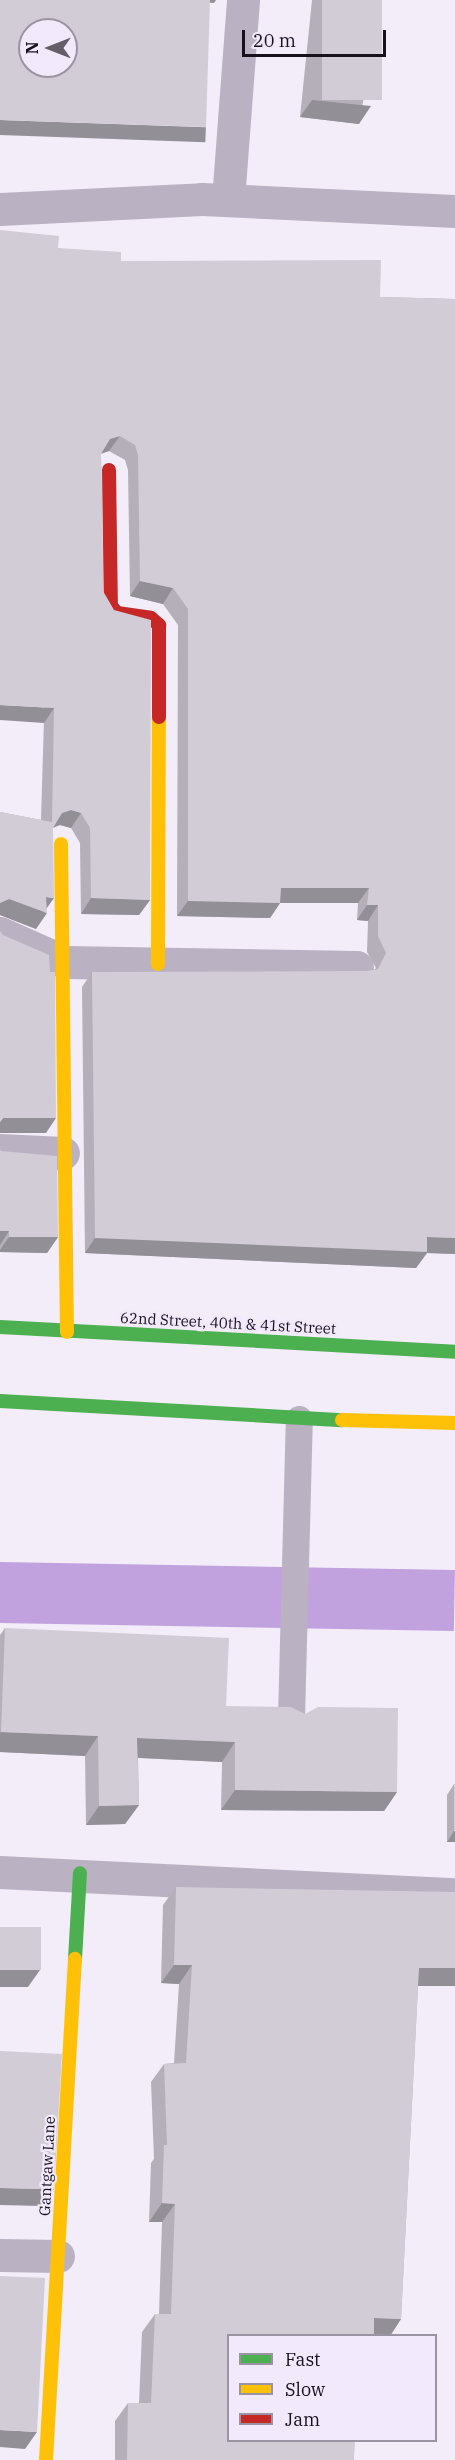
<!DOCTYPE html>
<html>
<head>
<meta charset="utf-8">
<style>
	body { margin:0 }
	#map { position:relative; width:455px; height:2460px; overflow:hidden; background:#f2edf8; font-family:"IBM Plex Serif",serif }
	div>[style] { position:absolute }
	[style*='--x'] { left:calc(var(--x)*1px); top:calc(var(--y)*1px); width:calc(var(--w)*1px); rotate:calc(var(--a)*1deg) }
	.water>* { inset:0; background:#c2a1df; transform-origin:0 0 }
	.lane>* { height:27px; margin:-13.5px; padding:0 13.5px; transform-origin:13.5px; border-radius:13.5px; background:#bab1c2 }
	.street>* { height:33px; margin:-16.5px; padding:0 16.5px; transform-origin:16.5px; border-radius:16.5px; background:#bab1c2 }
	.fast>* { height:14px; margin:-7px; padding:0 7px; transform-origin:7px; border-radius:7px; background:#4caf50 }
	.slow>* { height:14px; margin:-7px; padding:0 7px; transform-origin:7px; border-radius:7px; background:#ffc107 }
	.jam>* { height:14px; margin:-7px; padding:0 7px; transform-origin:7px; border-radius:7px; background:#c62828 }
	.wall>* { inset:0; background:#b5afb9 }
	.shaded-wall>* { inset:0; background:#938f96; transform-origin:0 0 }
	.building>* { inset:0; background:#d2ccd7; transform-origin:0 0 }
	span { translate:-50% -50%; white-space:nowrap; text-align:center; line-height:1.15; -webkit-text-stroke:4.5px #f2e9fc; paint-order:stroke }
	.street-label { font-size:15px; color:#17111c }
	.legend { position:absolute; left:227px; top:2334px; width:210px; height:108px; box-sizing:border-box; background:#f2e9fc; border:2px solid #9a93a2; margin:0; padding:8px 10px; list-style:none; font-size:18px; color:#17111c }
	.legend li { display:flex; align-items:center; gap:12px; height:30px }
	.legend b { width:30px; border:2px solid #9a93a2 }
	.north { position:absolute; left:18px; top:18px; width:60px; height:60px; box-sizing:border-box; background:#f2e9fc; border:2px solid #9a93a2; border-radius:50%; rotate:270deg; font-size:16px; font-weight:700; line-height:24px; text-align:center; color:#17111c }
	.north::after { content:''; display:block; margin:auto; width:21px; height:27px; background:#645e69; clip-path:polygon(50% 0,100% 100%,50% 72%,0 100%) }
	.scale { position:absolute; left:242px; top:30px; width:144px; height:27px; box-sizing:border-box; border:3px solid #17111c; border-top:0; padding-left:8px; font-size:18px; line-height:21px; white-space:nowrap; color:#17111c; -webkit-text-stroke:4px #f2e9fc; paint-order:stroke }
</style>
</head>
<body>
<div id="map">
	<div class="water">
		<div style="left:0;top:1562px;width:455px;height:61px;rotate:1deg"></div>
	</div>
	<div class="lane">
		<div style="--x:291;--y:1718;--w:299;--a:-88.5"></div>
	</div>
	<div class="street">
		<div style="--x:228;--y:200;--w:201;--a:-85.7"></div>
		<div style="--x:0;--y:209;--w:202;--a:-2.8"></div>
		<div style="--x:202;--y:199;--w:253;--a:2.7"></div>
		<div style="--x:0;--y:933;--w:71;--a:24"></div>
		<div style="--x:65;--y:962;--w:292;--a:1"></div>
		<div style="--x:0;--y:1150;--w:63;--a:2.7"></div>
		<div style="--x:0;--y:1872;--w:456;--a:2.8"></div>
		<div style="--x:0;--y:2255;--w:58;--a:1"></div>
	</div>
	<div class="fast">
		<div style="--x:0;--y:1327;--w:456;--a:3.1"></div>
		<div style="--x:0;--y:1401;--w:343;--a:3.2"></div>
		<div style="--x:75;--y:1959;--w:86;--a:-86.7"></div>
	</div>
	<div class="slow">
		<div style="--x:61;--y:844;--w:488;--a:89.3"></div>
		<div style="--x:158;--y:964;--w:247;--a:-89.8"></div>
		<div style="--x:342;--y:1420;--w:113;--a:1.5"></div>
		<div style="--x:46;--y:2460;--w:502;--a:-86.69"></div>
	</div>
	<div class="jam">
		<div style="--x:109;--y:470;--w:136;--a:89.2"></div>
		<div style="--x:111;--y:606;--w:9;--a:49"></div>
		<div style="--x:117;--y:613;--w:34;--a:8"></div>
		<div style="--x:151;--y:618;--w:11;--a:41"></div>
		<div style="--x:159;--y:625;--w:92;--a:90"></div>
	</div>
	<div class="wall">
		<div style="clip-path:polygon(312px 0,382px 0,359px 124px,300px 117px)"></div>
		<div style="clip-path:polygon(58px 248px,121px 261px,380px 297px,455px 299px,455px 1254px,427px 1253px,416px 1268px,85px 1253px,82px 987px,92px 972px,367px 971px,375px 969px,376px 968px,367px 952px,368px 921px,357px 920px,358px 903px,280px 903px,270px 918px,177px 916px,178px 625px,163px 604px,130px 596px,128px 470px,125px 460px,109px 451px,101px 454px,103px 591px,150px 900px,139px 915px,81px 914px,80px 843px,71px 828px,60px 825px,53px 828px,47px 908px,36px 929px,0 915px,0 812px,41px 820px)"></div>
		<div style="clip-path:polygon(0 1149px,58px 1237px,47px 1253px,0 1252px)"></div>
		<div style="clip-path:polygon(5px 1628px,226px 1706px,397px 1792px,384px 1811px,221px 1810px,222px 1762px,138px 1758px,139px 1805px,125px 1824px,86px 1825px,85px 1756px,0 1752px,0 1635px)"></div>
		<div style="clip-path:polygon(454px 1784px,455px 1842px,447px 1842px,447px 1795px)"></div>
		<div style="clip-path:polygon(176px 1887px,455px 1986px,418px 1986px,401px 2319px,390px 2336px,228px 2336px,354px 2460px,115px 2460px,115px 2421px,128px 2403px,139px 2403px,142px 2332px,155px 2314px,159px 2314px,162px 2222px,149px 2222px,151px 2163px,154px 2159px,151px 2082px,164px 2064px,174px 2063px,179px 1984px,161px 1983px,163px 1905px)"></div>
	</div>
	<div class="shaded-wall">
		<div style="clip-path:polygon(201px 0,216px 0,214px 3px,200px 2px)"></div>
		<div style="clip-path:polygon(312px 100px,371px 106px,359px 124px,300px 117px)"></div>
		<div style="left:0;top:120px;width:206px;height:15px;rotate:2deg"></div>
		<div style="clip-path:polygon(120px 436px,109px 451px,99px 454px,110px 439px)"></div>
		<div style="clip-path:polygon(140px 581px,173px 588px,163px 604px,130px 596px)"></div>
		<div style="clip-path:polygon(0 705px,54px 708px,44px 723px,0 720px)"></div>
		<div style="clip-path:polygon(71px 810px,81px 813px,71px 828px,60px 825px,51px 828px,62px 813px)"></div>
		<div style="clip-path:polygon(281px 888px,369px 888px,358px 903px,280px 903px,270px 918px,177px 916px,188px 901px)"></div>
		<div style="clip-path:polygon(46px 897px,54px 898px,44px 912px,47px 913px,36px 929px,0 915px,0 903px,9px 899px)"></div>
		<div style="clip-path:polygon(91px 898px,150px 900px,139px 915px,81px 914px)"></div>
		<div style="clip-path:polygon(367px 905px,378px 905px,368px 921px,357px 920px)"></div>
		<div style="clip-path:polygon(3px 1118px,56px 1118px,46px 1133px,0 1133px,0 1122px)"></div>
		<div style="clip-path:polygon(0 1231px,9px 1231px,0 1245px)"></div>
		<div style="clip-path:polygon(9px 1237px,58px 1237px,47px 1253px,0 1252px,0 1250px)"></div>
		<div style="clip-path:polygon(427px 1237px,455px 1238px,455px 1254px,427px 1253px,416px 1268px,85px 1253px,95px 1238px)"></div>
		<div style="clip-path:polygon(1px 1732px,98px 1736px,85px 1756px,0 1752px,0 1733px)"></div>
		<div style="clip-path:polygon(137px 1738px,235px 1742px,222px 1762px,124px 1757px)"></div>
		<div style="clip-path:polygon(235px 1790px,397px 1792px,384px 1811px,221px 1810px)"></div>
		<div style="clip-path:polygon(139px 1805px,125px 1824px,86px 1825px,99px 1806px)"></div>
		<div style="clip-path:polygon(454px 1831px,455px 1831px,455px 1842px,447px 1842px)"></div>
		<div style="clip-path:polygon(174px 1965px,192px 1965px,179px 1984px,161px 1983px)"></div>
		<div style="clip-path:polygon(419px 1968px,455px 1968px,455px 1986px,407px 1986px)"></div>
		<div style="clip-path:polygon(0 1970px,40px 1970px,28px 1987px,0 1987px)"></div>
		<div style="clip-path:polygon(0 2188px,54px 2189px,42px 2206px,0 2205px)"></div>
		<div style="clip-path:polygon(162px 2203px,175px 2204px,162px 2222px,149px 2222px)"></div>
		<div style="clip-path:polygon(374px 2318px,401px 2319px,390px 2336px,362px 2336px)"></div>
		<div style="clip-path:polygon(0 2430px,37px 2432px,25px 2449px,0 2447px)"></div>
	</div>
	<div class="building">
		<div style="clip-path:polygon(evenodd,0 0,210px 0,206px 127px,0 120px,0 0,30px 30px,66px 30px,66px 66px,30px 66px,30px 30px)"></div>
		<div style="left:322px;top:0;width:60px;height:100px"></div>
		<div style="clip-path:polygon(0 230px,59px 236px,58px 248px,121px 252px,121px 261px,381px 260px,380px 297px,455px 299px,455px 1238px,427px 1237px,427px 1252px,95px 1238px,92px 972px,367px 971px,378px 969px,386px 953px,378px 936px,378px 905px,367px 905px,369px 888px,281px 888px,280px 903px,188px 901px,188px 609px,173px 588px,140px 581px,138px 455px,135px 445px,120px 436px,110px 439px,101px 454px,103px 591px,114px 610px,151px 620px,150px 900px,91px 898px,90px 828px,81px 813px,71px 810px,62px 813px,53px 828px,54px 898px,46px 897px,47px 913px,9px 899px,0 903px,0 812px,52px 822px,54px 708px,0 705px)"></div>
		<div style="clip-path:polygon(0 931px,3px 935px,49px 955px,50px 972px,55px 972px,56px 1118px,3px 1118px,0 1122px)"></div>
		<div style="clip-path:polygon(0 1149px,1px 1151px,57px 1156px,58px 1237px,9px 1237px,9px 1231px,0 1231px)"></div>
		<div style="clip-path:polygon(5px 1628px,229px 1638px,226px 1706px,291px 1707px,305px 1714px,318px 1707px,398px 1708px,397px 1792px,235px 1790px,235px 1742px,137px 1738px,139px 1805px,99px 1806px,98px 1736px,1px 1732px)"></div>
		<div style="left:454px;top:1784px;width:1px;height:47px"></div>
		<div style="clip-path:polygon(176px 1887px,455px 1892px,455px 1968px,419px 1968px,401px 2319px,374px 2318px,374px 2336px,228px 2336px,228px 2440px,355px 2440px,354px 2460px,127px 2460px,128px 2403px,151px 2403px,155px 2314px,171px 2314px,175px 2204px,162px 2203px,164px 2145px,167px 2145px,164px 2064px,186px 2063px,192px 1965px,174px 1965px)"></div>
		<div style="left:0;top:1927px;width:41px;height:43px"></div>
		<div style="clip-path:polygon(0 2051px,62px 2054px,54px 2189px,0 2188px)"></div>
		<div style="clip-path:polygon(0 2276px,45px 2278px,37px 2432px,0 2430px)"></div>
	</div>
	<div class="street-label">
		<span style="left:228px;top:1323px;rotate:3deg">62nd Street, 40th &amp; 41st Street</span>
		<span style="left:47px;top:2166px;rotate:-87deg">Gantgaw Lane</span>
	</div>
	<ul class="legend">
	<li><b style="height:8px;background:#4caf50"></b>Fast</li>
	<li><b style="height:8px;background:#ffc107"></b>Slow</li>
	<li><b style="height:8px;background:#c62828"></b>Jam</li>
	</ul>
	<div class="north">N</div>
	<div class="scale">20 m</div>
</div>
</body>
</html>
